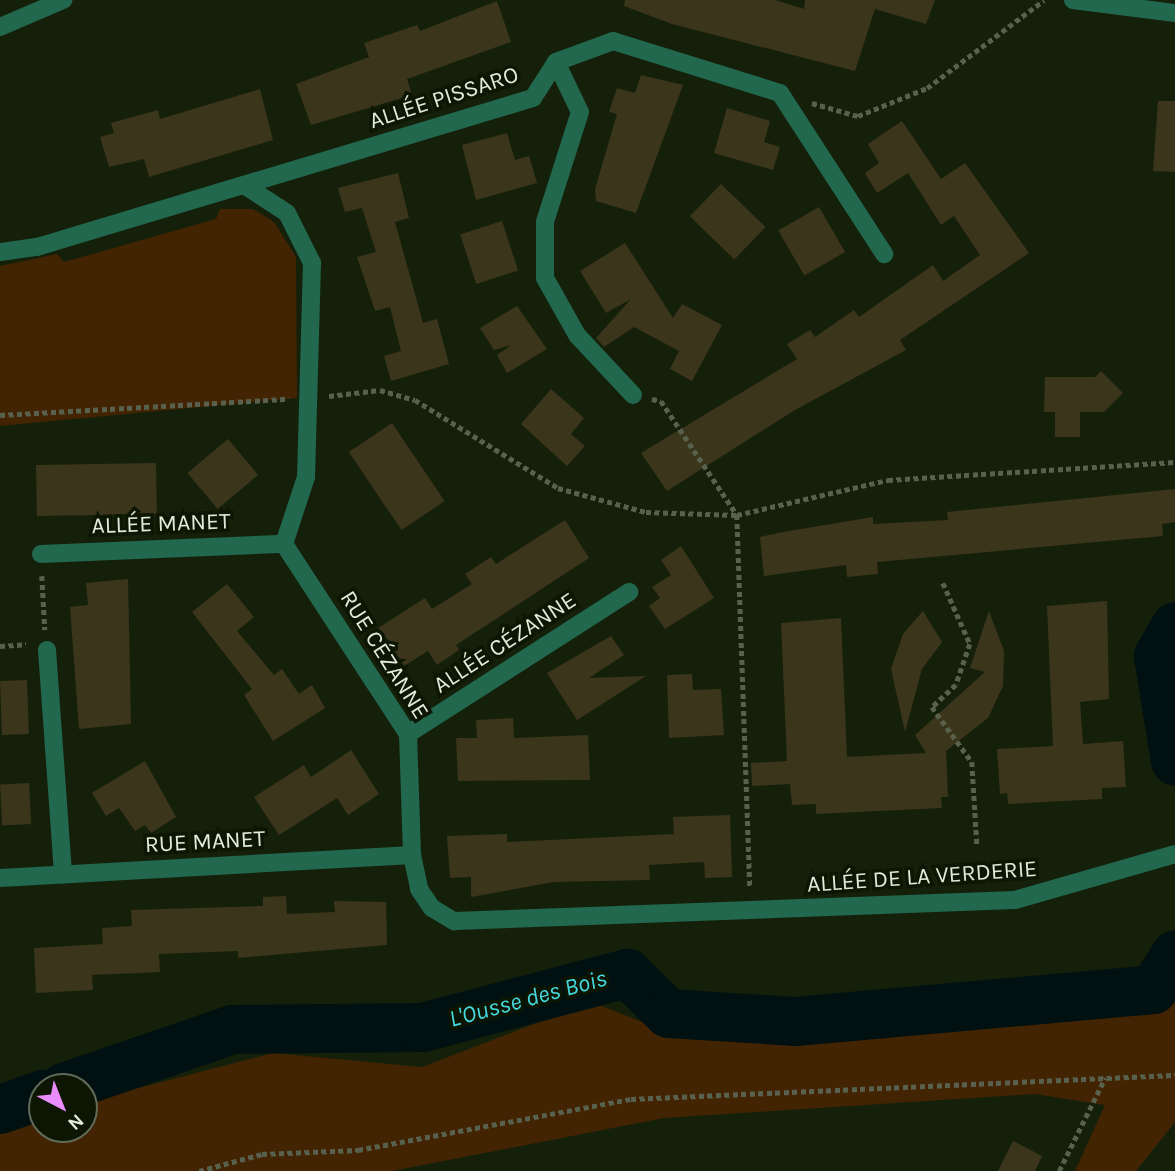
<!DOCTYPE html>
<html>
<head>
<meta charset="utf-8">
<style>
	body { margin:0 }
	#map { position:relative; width:1175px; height:1171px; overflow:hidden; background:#15200a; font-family:Karla,sans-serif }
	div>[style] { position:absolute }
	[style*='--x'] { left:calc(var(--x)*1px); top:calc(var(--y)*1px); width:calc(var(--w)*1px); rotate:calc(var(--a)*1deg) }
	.green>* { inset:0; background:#422403 }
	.river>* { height:49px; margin:-24.5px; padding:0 24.5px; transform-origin:24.5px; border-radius:24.5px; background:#011112 }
	.building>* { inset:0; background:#3b351b; transform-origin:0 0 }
	.path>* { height:4.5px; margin-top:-2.25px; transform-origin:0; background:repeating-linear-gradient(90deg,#57614d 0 5px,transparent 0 8.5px) }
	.minor>* { height:18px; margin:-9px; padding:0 9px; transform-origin:9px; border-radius:9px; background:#21684e }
	.tertiary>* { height:18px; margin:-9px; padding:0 9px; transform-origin:9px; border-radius:9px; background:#21684e }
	span { translate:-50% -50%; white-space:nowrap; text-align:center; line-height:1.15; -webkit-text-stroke:7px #0c1603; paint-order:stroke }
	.street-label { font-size:23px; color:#e2eadc }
	.water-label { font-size:24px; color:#45d9e0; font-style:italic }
	.north { position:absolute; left:28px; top:1073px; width:70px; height:70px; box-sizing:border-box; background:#0c1603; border:2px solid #626b5a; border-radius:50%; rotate:138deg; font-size:19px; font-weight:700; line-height:28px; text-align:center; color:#e2eadc }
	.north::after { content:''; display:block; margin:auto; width:24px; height:32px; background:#e98dfe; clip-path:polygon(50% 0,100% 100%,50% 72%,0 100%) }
</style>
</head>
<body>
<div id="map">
	<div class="green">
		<div style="clip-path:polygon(220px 209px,253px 209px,274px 222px,296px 257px,297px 398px,0 426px,0 266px,57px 254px,64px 262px,216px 219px)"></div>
		<div style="clip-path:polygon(1175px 975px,1175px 1122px,1136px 1171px,1075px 1171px,1105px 1105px,1035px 1094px,664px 1118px,392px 1171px,0 1171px,0 1133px,42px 1117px,42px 1129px,84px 1129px,84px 1102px,273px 1053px,422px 1067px,592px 1002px,672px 1034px,1150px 1015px)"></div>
	</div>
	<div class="river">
		<div style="--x:1175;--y:626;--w:34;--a:120"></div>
		<div style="--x:1158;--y:656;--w:106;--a:80.8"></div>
		<div style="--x:63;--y:1087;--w:179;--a:-18.9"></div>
		<div style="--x:232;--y:1029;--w:190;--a:-0.6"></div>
		<div style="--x:422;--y:1027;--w:212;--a:-14.8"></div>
		<div style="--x:627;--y:973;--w:57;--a:44.3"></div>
		<div style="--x:668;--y:1013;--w:127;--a:3.6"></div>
		<div style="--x:795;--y:1021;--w:359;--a:-5.1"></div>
		<div style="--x:1153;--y:989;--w:41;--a:-57.8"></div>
		<div style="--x:0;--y:1109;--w:45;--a:-19.7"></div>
	</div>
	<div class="building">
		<div style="clip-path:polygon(625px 0,775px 0,804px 9px,805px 0,935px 0,926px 24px,875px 9px,855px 71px,672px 24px,624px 6px)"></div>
		<div style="clip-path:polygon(497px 1px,511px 42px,407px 79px,412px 95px,311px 125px,296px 84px,369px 57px,364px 43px,417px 25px,420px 31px)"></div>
		<div style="clip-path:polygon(641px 75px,683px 85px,636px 213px,596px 201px,595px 189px,617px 114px,609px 112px,617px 88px,635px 93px)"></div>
		<div style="clip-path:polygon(260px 89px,273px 140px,149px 177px,144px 159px,109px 167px,100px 137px,114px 133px,111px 123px,158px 110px,160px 119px)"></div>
		<div style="clip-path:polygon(1158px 101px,1175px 101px,1175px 172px,1153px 171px)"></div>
		<div style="clip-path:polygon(727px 108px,770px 121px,764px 142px,780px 147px,773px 170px,714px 153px)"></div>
		<div style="clip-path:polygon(902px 121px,941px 179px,965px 163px,1029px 253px,900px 340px,906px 350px,795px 410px,667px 491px,641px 453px,797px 359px,787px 344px,810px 330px,815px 337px,854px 310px,859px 317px,933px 265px,943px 281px,980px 255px,954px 216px,941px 225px,908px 173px,877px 193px,865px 173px,879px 163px,868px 144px)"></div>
		<div style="clip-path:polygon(507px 133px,515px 160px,529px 156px,537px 183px,476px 200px,462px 145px)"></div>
		<div style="clip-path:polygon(398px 173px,409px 218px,395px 222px,423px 323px,437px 319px,449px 364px,391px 381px,384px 356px,401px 351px,390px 307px,375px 311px,357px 257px,376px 252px,362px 208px,345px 212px,338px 188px)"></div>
		<div style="left:721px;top:184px;width:62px;height:45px;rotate:44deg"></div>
		<div style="left:819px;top:207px;width:52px;height:47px;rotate:60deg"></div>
		<div style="left:502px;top:221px;width:52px;height:44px;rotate:72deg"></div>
		<div style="clip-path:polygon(625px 243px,673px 318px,682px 304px,722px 325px,692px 381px,670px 369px,679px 351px,634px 327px,604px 347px,596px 338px,631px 299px,606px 313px,580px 271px)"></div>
		<div style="clip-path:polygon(517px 306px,547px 349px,507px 373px,497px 355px,511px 345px,494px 350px,480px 328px)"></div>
		<div style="clip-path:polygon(1101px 371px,1123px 393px,1104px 412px,1080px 412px,1080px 437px,1055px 437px,1055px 412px,1044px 412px,1045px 377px,1095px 377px)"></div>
		<div style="clip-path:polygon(551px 389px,584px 418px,571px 434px,585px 446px,567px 466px,521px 424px)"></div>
		<div style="left:392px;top:423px;width:94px;height:52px;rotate:56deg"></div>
		<div style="left:228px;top:439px;width:47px;height:53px;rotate:50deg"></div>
		<div style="left:156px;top:463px;width:51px;height:120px;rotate:89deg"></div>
		<div style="clip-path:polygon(1175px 489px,1175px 522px,1162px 524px,1163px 536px,877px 562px,878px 574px,847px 577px,846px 565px,764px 576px,760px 537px,783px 532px,873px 517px,873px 524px,948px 520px,947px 512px)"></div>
		<div style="clip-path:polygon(565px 520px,589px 558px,456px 645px,459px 650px,437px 665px,428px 651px,404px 666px,378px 628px,425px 598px,432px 609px,472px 584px,465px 574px,491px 557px,496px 564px)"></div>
		<div style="clip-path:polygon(681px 546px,714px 598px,665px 629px,649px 606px,660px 598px,652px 587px,671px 575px,661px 560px)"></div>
		<div style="clip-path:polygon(128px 579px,131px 724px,79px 729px,70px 607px,88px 605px,86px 583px)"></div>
		<div style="clip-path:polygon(227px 584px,254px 617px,237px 631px,274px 675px,282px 669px,299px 694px,312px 685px,325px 708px,273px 741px,244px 695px,252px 689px,192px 612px)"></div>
		<div style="clip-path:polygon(1107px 601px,1109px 699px,1080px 702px,1083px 744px,1123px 741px,1126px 787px,1102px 788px,1102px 799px,1008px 804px,1007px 793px,1000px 794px,997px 749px,1053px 746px,1047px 606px)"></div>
		<div style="clip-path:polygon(923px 611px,942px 642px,922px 669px,905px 732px,891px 669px,903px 634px)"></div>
		<div style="clip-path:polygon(989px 611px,1004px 651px,1003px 686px,988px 718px,946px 751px,948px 797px,941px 797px,942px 808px,816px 814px,816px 804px,792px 805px,790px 784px,752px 786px,751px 763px,787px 761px,781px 623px,841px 618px,847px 757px,926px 753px,915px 735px,985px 672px,970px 668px)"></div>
		<div style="clip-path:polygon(611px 636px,624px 655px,589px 678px,646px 676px,577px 720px,547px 673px)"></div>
		<div style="clip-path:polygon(692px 674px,693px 690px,721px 689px,724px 735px,669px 738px,667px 675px)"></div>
		<div style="left:27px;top:680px;width:54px;height:27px;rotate:88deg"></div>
		<div style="clip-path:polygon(513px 718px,514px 738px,588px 735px,590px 780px,458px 781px,456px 738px,477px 738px,476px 720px)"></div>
		<div style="clip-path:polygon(351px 750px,379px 794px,348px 815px,337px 798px,279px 835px,254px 797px,304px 765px,311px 777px)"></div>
		<div style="clip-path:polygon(145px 761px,176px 817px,151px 833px,145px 825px,135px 831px,119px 808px,106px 816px,92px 793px)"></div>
		<div style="left:29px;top:783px;width:41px;height:29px;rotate:87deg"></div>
		<div style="clip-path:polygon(730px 815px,732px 877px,705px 878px,704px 862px,649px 865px,650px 880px,554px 882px,471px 897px,471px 877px,450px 878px,447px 836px,507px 834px,507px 842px,674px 834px,673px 817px)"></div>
		<div style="clip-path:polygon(286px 896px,287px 914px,335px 912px,334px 901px,386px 902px,387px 945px,238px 958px,238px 951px,159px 954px,160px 972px,92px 975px,93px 990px,36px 993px,34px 948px,103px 944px,102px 928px,132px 926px,131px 910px,263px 906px,263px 897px)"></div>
		<div style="clip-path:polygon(1013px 1141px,1042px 1156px,1035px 1171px,998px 1171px)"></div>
	</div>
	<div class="path">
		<div style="--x:812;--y:103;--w:48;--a:15.8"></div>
		<div style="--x:858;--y:116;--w:74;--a:-22.1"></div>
		<div style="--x:927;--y:88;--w:146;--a:-36.9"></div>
		<div style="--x:329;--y:396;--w:51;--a:-6.7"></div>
		<div style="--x:380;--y:390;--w:36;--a:16"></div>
		<div style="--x:415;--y:400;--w:168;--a:31.6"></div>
		<div style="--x:558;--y:488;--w:91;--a:15.3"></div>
		<div style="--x:646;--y:512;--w:91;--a:1.9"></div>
		<div style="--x:737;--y:515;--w:155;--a:-13.1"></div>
		<div style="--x:888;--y:480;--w:288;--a:-3.6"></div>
		<div style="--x:652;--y:399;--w:9;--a:13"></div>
		<div style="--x:661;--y:401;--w:137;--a:56.3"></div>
		<div style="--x:737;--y:515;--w:373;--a:88"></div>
		<div style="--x:0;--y:415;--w:289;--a:-3.2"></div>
		<div style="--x:42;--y:576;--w:54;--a:86.8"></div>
		<div style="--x:943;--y:583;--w:67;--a:66.1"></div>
		<div style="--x:970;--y:644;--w:43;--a:108.9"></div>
		<div style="--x:956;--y:685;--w:33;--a:137"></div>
		<div style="--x:932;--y:707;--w:68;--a:54"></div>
		<div style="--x:972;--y:762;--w:82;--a:86.5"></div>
		<div style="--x:0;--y:646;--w:26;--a:-4"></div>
		<div style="--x:199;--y:1171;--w:65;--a:-15.1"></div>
		<div style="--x:262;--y:1154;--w:96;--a:-2.4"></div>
		<div style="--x:358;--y:1150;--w:278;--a:-10.6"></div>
		<div style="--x:631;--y:1099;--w:545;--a:-2.53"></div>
		<div style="--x:1059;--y:1171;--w:104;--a:-63.7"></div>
	</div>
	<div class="minor">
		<div style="--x:1073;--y:0;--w:103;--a:7.3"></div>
		<div style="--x:556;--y:62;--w:55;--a:64.4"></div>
		<div style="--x:580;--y:112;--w:115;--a:107.7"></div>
		<div style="--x:545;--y:222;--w:56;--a:90"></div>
		<div style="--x:545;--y:278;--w:65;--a:60.7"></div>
		<div style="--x:577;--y:335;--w:82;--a:47"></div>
		<div style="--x:244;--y:185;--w:51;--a:33.1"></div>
		<div style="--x:287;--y:213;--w:56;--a:63.4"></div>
		<div style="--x:312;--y:263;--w:214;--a:91.6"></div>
		<div style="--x:306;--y:477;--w:71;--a:108.2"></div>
		<div style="--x:284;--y:544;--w:227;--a:56.9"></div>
		<div style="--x:408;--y:734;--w:121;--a:88.1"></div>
		<div style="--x:412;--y:855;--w:35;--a:78"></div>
		<div style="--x:419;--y:889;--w:23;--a:56"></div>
		<div style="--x:432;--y:908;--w:26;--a:31"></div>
		<div style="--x:454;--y:921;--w:561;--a:-2.14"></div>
		<div style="--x:1015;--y:900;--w:166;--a:-16"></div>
		<div style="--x:0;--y:252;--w:37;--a:-8"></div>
		<div style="--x:37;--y:247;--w:518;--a:-16.72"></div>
		<div style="--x:533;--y:98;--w:43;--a:-57.4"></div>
		<div style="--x:556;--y:62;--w:61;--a:-20.2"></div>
		<div style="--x:613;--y:41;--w:175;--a:17.3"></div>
		<div style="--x:780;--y:93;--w:192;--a:57.1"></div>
		<div style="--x:41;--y:554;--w:243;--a:-2.4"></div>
		<div style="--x:47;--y:650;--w:225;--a:85.9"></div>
		<div style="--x:408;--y:734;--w:263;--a:-32.7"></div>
		<div style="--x:0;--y:878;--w:413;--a:-3.2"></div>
	</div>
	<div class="tertiary">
		<div style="--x:0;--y:27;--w:69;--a:-23.2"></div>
	</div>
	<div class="street-label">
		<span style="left:444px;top:98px;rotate:-18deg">ALLÉE PISSARO</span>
		<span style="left:161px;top:524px;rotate:-2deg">ALLÉE MANET</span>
		<span style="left:505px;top:643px;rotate:-33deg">ALLÉE CÉZANNE</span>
		<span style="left:384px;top:655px;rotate:58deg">RUE CÉZANNE</span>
		<span style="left:205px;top:842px;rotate:-3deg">RUE MANET</span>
		<span style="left:922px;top:877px;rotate:-4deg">ALLÉE DE LA VERDERIE</span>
	</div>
	<div class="water-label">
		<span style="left:528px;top:999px;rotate:-15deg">L'Ousse des Bois</span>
	</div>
	<div class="north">N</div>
</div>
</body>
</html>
